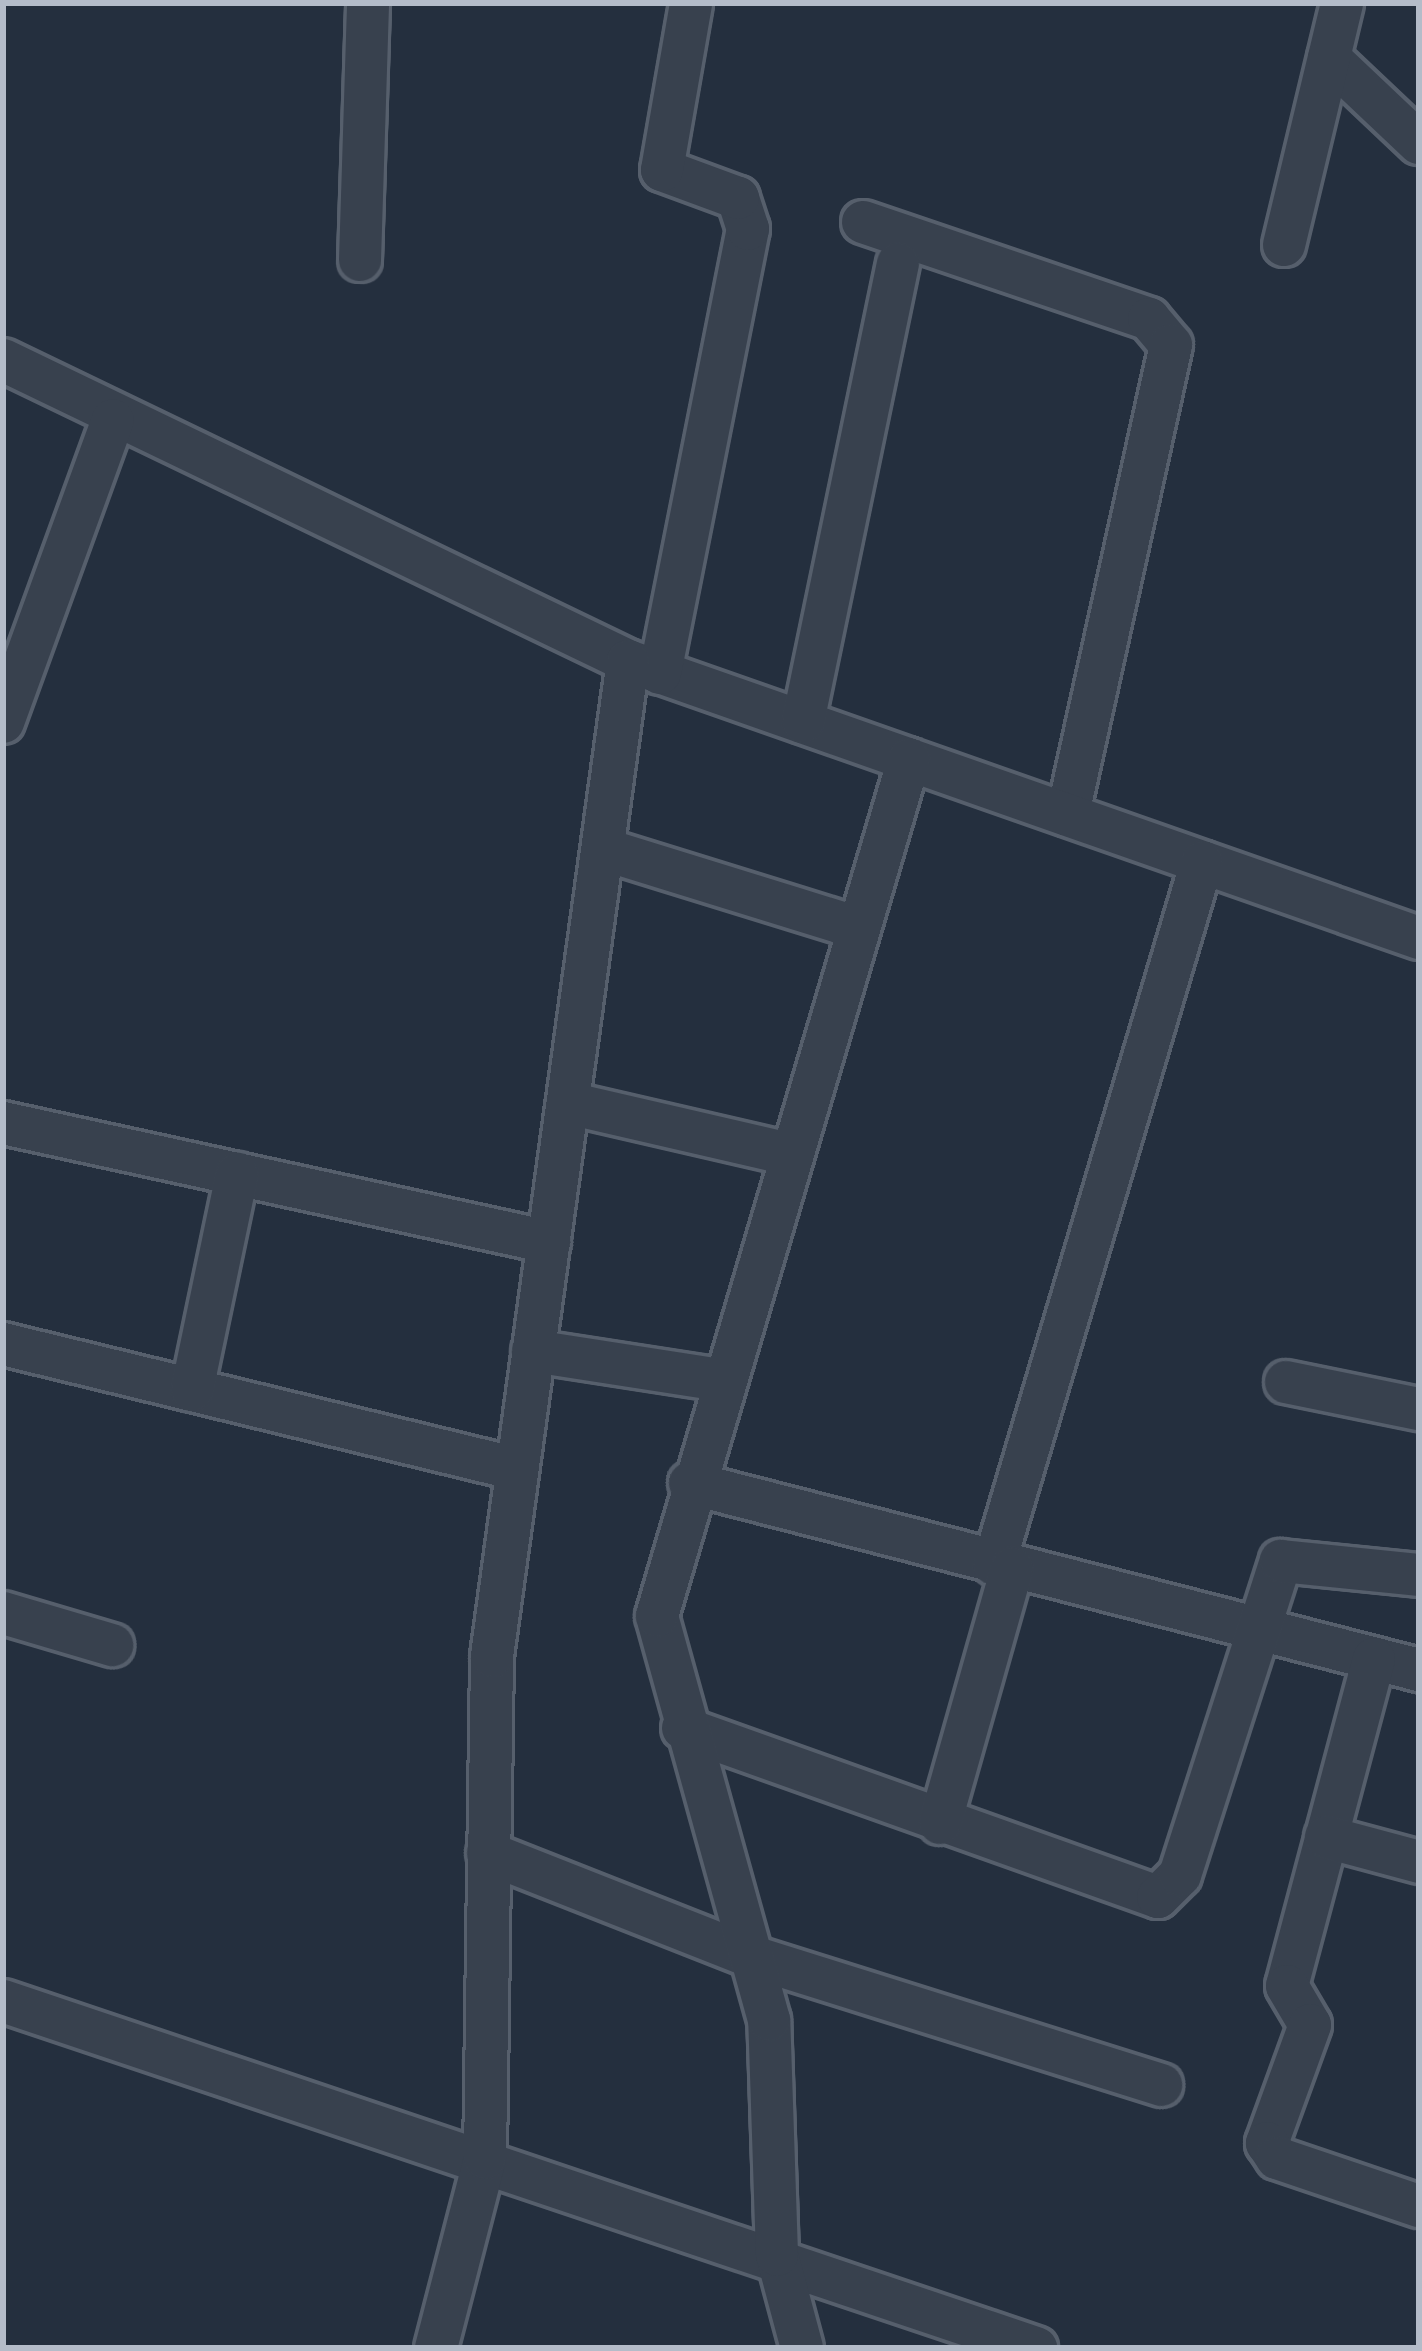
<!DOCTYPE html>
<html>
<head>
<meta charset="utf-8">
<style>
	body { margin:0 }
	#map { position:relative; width:1422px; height:2351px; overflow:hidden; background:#242f3e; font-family:"Titillium Web",sans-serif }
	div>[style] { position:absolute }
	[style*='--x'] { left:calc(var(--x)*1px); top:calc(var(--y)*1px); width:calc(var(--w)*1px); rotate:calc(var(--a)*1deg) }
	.roads { filter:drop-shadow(3px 0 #565f6c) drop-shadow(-3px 0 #565f6c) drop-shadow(0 3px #565f6c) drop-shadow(0 -3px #565f6c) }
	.street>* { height:42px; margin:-21px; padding:0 21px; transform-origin:21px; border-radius:21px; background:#38414e }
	span { translate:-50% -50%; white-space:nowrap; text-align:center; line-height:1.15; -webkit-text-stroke:9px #1d2633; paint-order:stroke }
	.frame { position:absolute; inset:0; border:6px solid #b4bcc9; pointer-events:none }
</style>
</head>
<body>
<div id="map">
	<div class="roads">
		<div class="street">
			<div style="--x:1329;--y:58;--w:124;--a:43.4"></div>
			<div style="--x:863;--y:222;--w:302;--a:18.7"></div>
			<div style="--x:1149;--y:319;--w:34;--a:50"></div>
			<div style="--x:1171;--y:345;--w:481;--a:102.4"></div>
			<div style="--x:1284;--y:245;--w:249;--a:-76.5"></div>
			<div style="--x:360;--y:260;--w:257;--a:-88.2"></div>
			<div style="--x:3;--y:360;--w:694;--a:25.72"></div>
			<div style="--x:628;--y:661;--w:838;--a:19.3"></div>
			<div style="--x:660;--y:673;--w:453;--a:-78.8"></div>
			<div style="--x:748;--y:229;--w:33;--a:-108"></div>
			<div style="--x:738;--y:198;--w:81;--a:-159.8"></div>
			<div style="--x:662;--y:170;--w:169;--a:-80.1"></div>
			<div style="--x:3;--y:722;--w:321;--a:-70"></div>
			<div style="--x:803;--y:722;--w:468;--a:-78.3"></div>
			<div style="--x:603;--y:849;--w:267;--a:17.2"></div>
			<div style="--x:568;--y:1103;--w:227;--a:13"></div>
			<div style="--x:3;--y:1123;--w:559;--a:12.3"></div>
			<div style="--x:3;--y:1344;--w:529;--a:13.67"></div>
			<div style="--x:533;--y:1351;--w:190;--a:8.8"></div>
			<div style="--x:1286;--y:1382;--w:136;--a:11.5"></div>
			<div style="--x:192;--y:1390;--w:221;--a:-78.2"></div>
			<div style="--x:690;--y:1483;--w:753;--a:14.39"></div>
			<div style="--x:994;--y:1564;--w:732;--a:-73.5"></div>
			<div style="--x:3;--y:1613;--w:114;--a:16.4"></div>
			<div style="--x:1374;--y:1659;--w:338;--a:104.9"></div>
			<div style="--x:1287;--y:1986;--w:45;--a:59.5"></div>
			<div style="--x:1310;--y:2025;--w:126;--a:110"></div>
			<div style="--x:1267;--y:2143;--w:18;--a:56"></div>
			<div style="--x:1277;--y:2158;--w:150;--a:18.7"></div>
			<div style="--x:683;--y:1728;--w:504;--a:19.59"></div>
			<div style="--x:1158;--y:1897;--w:31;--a:-45"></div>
			<div style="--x:1180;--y:1875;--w:330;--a:-72.2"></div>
			<div style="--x:1281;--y:1561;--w:139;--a:5.8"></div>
			<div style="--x:940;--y:1823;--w:265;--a:-74.2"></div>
			<div style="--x:1326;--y:1837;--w:96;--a:15"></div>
			<div style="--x:488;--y:1853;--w:282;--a:21.5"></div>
			<div style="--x:750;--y:1956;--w:431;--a:17.4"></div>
			<div style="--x:3;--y:2001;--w:1090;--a:18.57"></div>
			<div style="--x:436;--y:2348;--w:196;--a:-75.5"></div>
			<div style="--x:485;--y:2158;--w:502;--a:-89.2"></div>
			<div style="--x:492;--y:1656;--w:1004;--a:-82.22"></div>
			<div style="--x:802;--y:2348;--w:96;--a:-105"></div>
			<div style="--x:777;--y:2255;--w:235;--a:-91.9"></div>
			<div style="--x:769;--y:2020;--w:419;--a:-105.5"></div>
			<div style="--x:657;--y:1616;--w:893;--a:-73.61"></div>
		</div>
	</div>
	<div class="frame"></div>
</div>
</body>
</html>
